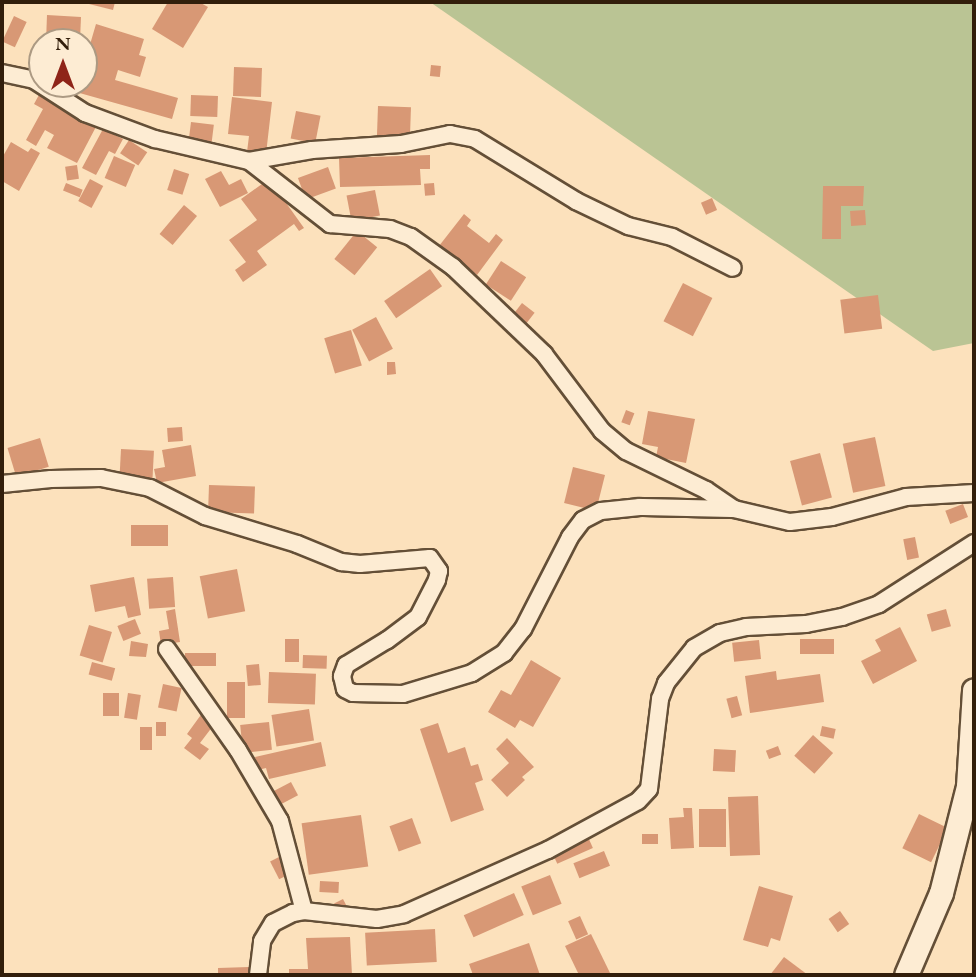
<!DOCTYPE html>
<html>
<head>
<meta charset="utf-8">
<style>
	body { margin:0 }
	#map { position:relative; width:976px; height:977px; overflow:hidden; background:#fce1bc; font-family:"EB Garamond",serif }
	div>[style] { position:absolute }
	[style*='--x'] { left:calc(var(--x)*1px); top:calc(var(--y)*1px); width:calc(var(--w)*1px); rotate:calc(var(--a)*1deg) }
	.green>* { inset:0; background:#bac494 }
	.building>* { inset:0; background:#d89875; transform-origin:0 0 }
	.roads { filter:drop-shadow(2px 0 #644f37) drop-shadow(-2px 0 #644f37) drop-shadow(0 2px #644f37) drop-shadow(0 -2px #644f37) }
	.street>* { height:16px; margin:-8px; padding:0 8px; transform-origin:8px; border-radius:8px; background:#fdecd3 }
	.secondary>* { height:23px; margin:-11.5px; padding:0 11.5px; transform-origin:11.5px; border-radius:11.5px; background:#fdecd3 }
	span { translate:-50% -50%; white-space:nowrap; text-align:center; line-height:1.15; -webkit-text-stroke:5px #fdecd3; paint-order:stroke }
	.frame { position:absolute; inset:0; border:4px solid #321e0b; pointer-events:none }
	.north { position:absolute; left:28px; top:28px; width:70px; height:70px; box-sizing:border-box; background:#fdecd3; border:2px solid #ac9a83; border-radius:50%; rotate:0deg; font-size:19px; font-weight:700; line-height:28px; text-align:center; color:#321e0b }
	.north::after { content:''; display:block; margin:auto; width:24px; height:32px; background:#8f2418; clip-path:polygon(50% 0,100% 100%,50% 72%,0 100%) }
</style>
</head>
<body>
<div id="map">
	<div class="green">
		<div style="clip-path:polygon(430px 2px,974px 2px,974px 343px,933px 351px)"></div>
	</div>
	<div class="building">
		<div style="clip-path:polygon(81px 2px,115px 2px,113px 10px)"></div>
		<div style="clip-path:polygon(168px 2px,199px 2px,208px 7px,183px 48px,152px 29px)"></div>
		<div style="clip-path:polygon(47px 15px,81px 17px,80px 40px,46px 42px)"></div>
		<div style="left:14px;top:16px;width:14px;height:28px;rotate:25deg"></div>
		<div style="clip-path:polygon(96px 24px,144px 39px,139px 55px,146px 57px,140px 77px,118px 70px,115px 80px,178px 98px,172px 119px,76px 92px,79px 84px,84px 84px,84px 65px)"></div>
		<div style="left:431px;top:65px;width:10px;height:11px;rotate:6deg"></div>
		<div style="left:234px;top:67px;width:28px;height:29px;rotate:2deg"></div>
		<div style="clip-path:polygon(40px 93px,98px 123px,77px 163px,47px 148px,54px 135px,45px 130px,36px 146px,26px 140px,43px 109px,34px 104px)"></div>
		<div style="left:191px;top:95px;width:27px;height:21px;rotate:2deg"></div>
		<div style="clip-path:polygon(232px 97px,272px 102px,266px 154px,247px 152px,249px 136px,228px 134px)"></div>
		<div style="left:378px;top:106px;width:33px;height:35px;rotate:2deg"></div>
		<div style="left:296px;top:111px;width:25px;height:28px;rotate:11deg"></div>
		<div style="left:191px;top:122px;width:23px;height:19px;rotate:7deg"></div>
		<div style="clip-path:polygon(103px 129px,123px 139px,115px 154px,109px 151px,96px 175px,82px 168px)"></div>
		<div style="left:129px;top:140px;width:22px;height:16px;rotate:34deg"></div>
		<div style="clip-path:polygon(11px 142px,28px 152px,31px 148px,40px 153px,19px 191px,2px 181px,2px 158px)"></div>
		<div style="clip-path:polygon(430px 155px,430px 169px,420px 169px,421px 185px,340px 187px,339px 158px)"></div>
		<div style="left:114px;top:156px;width:23px;height:24px;rotate:23deg"></div>
		<div style="left:77px;top:165px;width:14px;height:12px;rotate:82deg"></div>
		<div style="left:328px;top:167px;width:23px;height:32px;rotate:70deg"></div>
		<div style="left:174px;top:169px;width:16px;height:22px;rotate:18deg"></div>
		<div style="clip-path:polygon(221px 171px,229px 185px,241px 179px,248px 193px,220px 207px,205px 179px)"></div>
		<div style="left:90px;top:179px;width:15px;height:25px;rotate:28deg"></div>
		<div style="clip-path:polygon(269px 179px,304px 228px,299px 231px,294px 224px,257px 251px,267px 265px,243px 282px,235px 270px,246px 262px,229px 240px,257px 220px,241px 199px)"></div>
		<div style="left:66px;top:183px;width:18px;height:8px;rotate:22deg"></div>
		<div style="left:434px;top:183px;width:12px;height:10px;rotate:85deg"></div>
		<div style="clip-path:polygon(823px 186px,864px 186px,863px 206px,841px 206px,841px 239px,822px 239px)"></div>
		<div style="left:375px;top:190px;width:26px;height:29px;rotate:79deg"></div>
		<div style="left:712px;top:198px;width:13px;height:12px;rotate:67deg"></div>
		<div style="left:184px;top:205px;width:17px;height:38px;rotate:40deg"></div>
		<div style="left:865px;top:210px;width:15px;height:15px;rotate:86deg"></div>
		<div style="clip-path:polygon(464px 214px,471px 220px,467px 226px,489px 243px,496px 234px,503px 240px,477px 275px,439px 246px)"></div>
		<div style="left:357px;top:231px;width:26px;height:36px;rotate:39deg"></div>
		<div style="left:501px;top:261px;width:30px;height:28px;rotate:33deg"></div>
		<div style="left:430px;top:269px;width:21px;height:56px;rotate:55deg"></div>
		<div style="left:683px;top:283px;width:33px;height:43px;rotate:27deg"></div>
		<div style="left:878px;top:295px;width:34px;height:38px;rotate:83deg"></div>
		<div style="left:522px;top:303px;width:16px;height:17px;rotate:38deg"></div>
		<div style="left:376px;top:317px;width:36px;height:27px;rotate:62deg"></div>
		<div style="left:351px;top:330px;width:37px;height:28px;rotate:73deg"></div>
		<div style="clip-path:polygon(387px 362px,395px 362px,396px 374px,387px 375px)"></div>
		<div style="left:626px;top:410px;width:9px;height:13px;rotate:21deg"></div>
		<div style="clip-path:polygon(648px 411px,695px 419px,686px 463px,656px 457px,658px 447px,642px 444px)"></div>
		<div style="left:182px;top:427px;width:14px;height:15px;rotate:86deg"></div>
		<div style="left:875px;top:437px;width:50px;height:33px;rotate:78deg"></div>
		<div style="left:40px;top:438px;width:30px;height:34px;rotate:73deg"></div>
		<div style="clip-path:polygon(191px 445px,196px 476px,157px 483px,154px 469px,165px 467px,162px 450px)"></div>
		<div style="left:121px;top:449px;width:33px;height:28px;rotate:3deg"></div>
		<div style="left:820px;top:453px;width:46px;height:31px;rotate:75deg"></div>
		<div style="left:573px;top:467px;width:33px;height:37px;rotate:14deg"></div>
		<div style="left:209px;top:485px;width:46px;height:27px;rotate:2deg"></div>
		<div style="left:963px;top:504px;width:14px;height:19px;rotate:69deg"></div>
		<div style="left:168px;top:525px;width:21px;height:37px;rotate:90deg"></div>
		<div style="left:915px;top:537px;width:21px;height:12px;rotate:79deg"></div>
		<div style="left:237px;top:569px;width:43px;height:38px;rotate:79deg"></div>
		<div style="clip-path:polygon(134px 577px,141px 615px,128px 618px,125px 606px,95px 612px,90px 585px)"></div>
		<div style="left:173px;top:577px;width:30px;height:26px;rotate:86deg"></div>
		<div style="clip-path:polygon(175px 609px,180px 642px,161px 645px,159px 631px,169px 629px,166px 611px)"></div>
		<div style="left:946px;top:609px;width:18px;height:20px;rotate:74deg"></div>
		<div style="left:135px;top:619px;width:16px;height:19px;rotate:68deg"></div>
		<div style="left:89px;top:625px;width:24px;height:32px;rotate:17deg"></div>
		<div style="clip-path:polygon(900px 627px,917px 661px,873px 684px,861px 661px,881px 651px,875px 640px)"></div>
		<div style="left:285px;top:639px;width:14px;height:23px"></div>
		<div style="left:834px;top:639px;width:15px;height:34px;rotate:90deg"></div>
		<div style="left:759px;top:640px;width:19px;height:27px;rotate:84deg"></div>
		<div style="clip-path:polygon(131px 641px,148px 644px,146px 657px,129px 656px)"></div>
		<div style="left:216px;top:653px;width:13px;height:31px;rotate:90deg"></div>
		<div style="left:303px;top:655px;width:24px;height:13px;rotate:2deg"></div>
		<div style="clip-path:polygon(531px 660px,561px 678px,533px 727px,520px 720px,515px 728px,488px 712px,501px 690px,511px 695px)"></div>
		<div style="left:92px;top:662px;width:24px;height:13px;rotate:15deg"></div>
		<div style="left:259px;top:664px;width:21px;height:13px;rotate:85deg"></div>
		<div style="clip-path:polygon(776px 671px,777px 680px,820px 674px,824px 702px,750px 713px,745px 676px)"></div>
		<div style="left:269px;top:672px;width:47px;height:31px;rotate:2deg"></div>
		<div style="left:227px;top:682px;width:18px;height:36px"></div>
		<div style="left:163px;top:684px;width:19px;height:24px;rotate:12deg"></div>
		<div style="left:103px;top:693px;width:16px;height:23px"></div>
		<div style="left:128px;top:693px;width:13px;height:25px;rotate:9deg"></div>
		<div style="left:737px;top:696px;width:20px;height:11px;rotate:75deg"></div>
		<div style="left:309px;top:709px;width:32px;height:38px;rotate:81deg"></div>
		<div style="clip-path:polygon(203px 712px,216px 722px,200px 743px,209px 749px,200px 760px,184px 748px,192px 738px,187px 734px)"></div>
		<div style="left:156px;top:722px;width:10px;height:14px"></div>
		<div style="left:269px;top:722px;width:28px;height:29px;rotate:84deg"></div>
		<div style="clip-path:polygon(438px 723px,448px 753px,465px 747px,471px 766px,478px 764px,483px 780px,475px 783px,484px 810px,451px 822px,420px 729px)"></div>
		<div style="left:822px;top:726px;width:14px;height:10px;rotate:12deg"></div>
		<div style="left:140px;top:727px;width:12px;height:23px"></div>
		<div style="left:813px;top:735px;width:27px;height:28px;rotate:42deg"></div>
		<div style="clip-path:polygon(507px 738px,534px 767px,522px 777px,525px 780px,507px 797px,491px 780px,509px 763px,496px 749px)"></div>
		<div style="clip-path:polygon(321px 742px,326px 766px,269px 779px,266px 768px,258px 770px,255px 757px)"></div>
		<div style="left:778px;top:746px;width:9px;height:13px;rotate:69deg"></div>
		<div style="left:714px;top:749px;width:22px;height:22px;rotate:3deg"></div>
		<div style="left:291px;top:782px;width:15px;height:21px;rotate:62deg"></div>
		<div style="left:758px;top:796px;width:59px;height:30px;rotate:88deg"></div>
		<div style="clip-path:polygon(683px 808px,692px 808px,694px 848px,671px 849px,669px 818px,684px 817px)"></div>
		<div style="left:699px;top:809px;width:27px;height:38px"></div>
		<div style="left:919px;top:814px;width:32px;height:38px;rotate:26deg"></div>
		<div style="left:361px;top:815px;width:52px;height:60px;rotate:82deg"></div>
		<div style="left:412px;top:818px;width:27px;height:24px;rotate:70deg"></div>
		<div style="left:658px;top:834px;width:10px;height:16px;rotate:90deg"></div>
		<div style="left:588px;top:837px;width:12px;height:39px;rotate:66deg"></div>
		<div style="left:604px;top:851px;width:16px;height:33px;rotate:68deg"></div>
		<div style="left:279px;top:857px;width:20px;height:10px;rotate:63deg"></div>
		<div style="left:550px;top:875px;width:31px;height:31px;rotate:68deg"></div>
		<div style="left:320px;top:881px;width:19px;height:11px;rotate:3deg"></div>
		<div style="clip-path:polygon(759px 886px,793px 896px,780px 941px,771px 938px,768px 947px,743px 940px)"></div>
		<div style="left:514px;top:893px;width:24px;height:55px;rotate:66deg"></div>
		<div style="left:343px;top:899px;width:11px;height:10px;rotate:63deg"></div>
		<div style="left:840px;top:911px;width:16px;height:14px;rotate:55deg"></div>
		<div style="left:580px;top:916px;width:20px;height:13px;rotate:66deg"></div>
		<div style="left:435px;top:929px;width:33px;height:70px;rotate:87deg"></div>
		<div style="clip-path:polygon(591px 934px,611px 975px,579px 975px,565px 946px)"></div>
		<div style="clip-path:polygon(350px 937px,352px 975px,289px 975px,289px 969px,308px 969px,306px 938px)"></div>
		<div style="clip-path:polygon(529px 943px,540px 975px,473px 975px,469px 964px)"></div>
		<div style="clip-path:polygon(784px 957px,808px 975px,770px 975px)"></div>
		<div style="clip-path:polygon(249px 967px,250px 975px,218px 975px,218px 968px)"></div>
	</div>
	<div class="roads">
		<div class="street">
			<div style="--x:2;--y:73;--w:33;--a:12"></div>
			<div style="--x:34;--y:80;--w:61;--a:32.9"></div>
			<div style="--x:85;--y:113;--w:75;--a:20.4"></div>
			<div style="--x:155;--y:139;--w:97;--a:13.2"></div>
			<div style="--x:249;--y:161;--w:103;--a:37.9"></div>
			<div style="--x:330;--y:224;--w:60;--a:4.8"></div>
			<div style="--x:390;--y:229;--w:22;--a:21"></div>
			<div style="--x:411;--y:237;--w:52;--a:35.5"></div>
			<div style="--x:453;--y:267;--w:126;--a:43.7"></div>
			<div style="--x:544;--y:354;--w:96;--a:53"></div>
			<div style="--x:602;--y:431;--w:31;--a:40"></div>
			<div style="--x:626;--y:451;--w:89;--a:26"></div>
			<div style="--x:706;--y:490;--w:34;--a:34"></div>
			<div style="--x:734;--y:509;--w:57;--a:13.1"></div>
			<div style="--x:790;--y:522;--w:42;--a:-6.8"></div>
			<div style="--x:832;--y:517;--w:77;--a:-15.1"></div>
			<div style="--x:906;--y:497;--w:68;--a:-3.4"></div>
			<div style="--x:249;--y:161;--w:64;--a:-9.9"></div>
			<div style="--x:312;--y:150;--w:89;--a:-3.9"></div>
			<div style="--x:401;--y:144;--w:50;--a:-11.5"></div>
			<div style="--x:450;--y:134;--w:25;--a:11"></div>
			<div style="--x:475;--y:139;--w:119;--a:31.5"></div>
			<div style="--x:576;--y:201;--w:58;--a:25.7"></div>
			<div style="--x:628;--y:226;--w:45;--a:14"></div>
			<div style="--x:672;--y:237;--w:68;--a:26.9"></div>
			<div style="--x:2;--y:484;--w:49;--a:-5.8"></div>
			<div style="--x:51;--y:479;--w:50;--a:-1.1"></div>
			<div style="--x:101;--y:478;--w:50;--a:11.5"></div>
			<div style="--x:150;--y:488;--w:62;--a:27"></div>
			<div style="--x:205;--y:516;--w:96;--a:16.9"></div>
			<div style="--x:297;--y:544;--w:48;--a:22.2"></div>
			<div style="--x:341;--y:562;--w:19;--a:6"></div>
			<div style="--x:360;--y:564;--w:70;--a:-4.9"></div>
			<div style="--x:430;--y:558;--w:16;--a:55"></div>
			<div style="--x:439;--y:571;--w:9;--a:103"></div>
			<div style="--x:437;--y:580;--w:42;--a:117.2"></div>
			<div style="--x:418;--y:617;--w:39;--a:143"></div>
			<div style="--x:387;--y:640;--w:48;--a:148.6"></div>
			<div style="--x:346;--y:665;--w:12;--a:110"></div>
			<div style="--x:342;--y:676;--w:13;--a:77"></div>
			<div style="--x:345;--y:689;--w:9;--a:27"></div>
			<div style="--x:353;--y:693;--w:50;--a:1.1"></div>
			<div style="--x:403;--y:694;--w:72;--a:-16.9"></div>
			<div style="--x:472;--y:673;--w:38;--a:-32"></div>
			<div style="--x:504;--y:653;--w:31;--a:-52"></div>
			<div style="--x:523;--y:629;--w:103;--a:-62.9"></div>
			<div style="--x:570;--y:537;--w:21;--a:-53"></div>
			<div style="--x:583;--y:520;--w:20;--a:-27"></div>
			<div style="--x:601;--y:511;--w:39;--a:-6"></div>
			<div style="--x:640;--y:507;--w:94;--a:1.2"></div>
			<div style="--x:167;--y:649;--w:123;--a:54.9"></div>
			<div style="--x:238;--y:750;--w:82;--a:59.4"></div>
			<div style="--x:280;--y:821;--w:93;--a:75.1"></div>
			<div style="--x:258;--y:975;--w:34;--a:-83"></div>
			<div style="--x:262;--y:941;--w:21;--a:-59"></div>
			<div style="--x:273;--y:923;--w:22;--a:-27"></div>
			<div style="--x:293;--y:913;--w:11;--a:-10"></div>
			<div style="--x:304;--y:911;--w:73;--a:6.3"></div>
			<div style="--x:377;--y:919;--w:27;--a:-10"></div>
			<div style="--x:404;--y:914;--w:158;--a:-24"></div>
			<div style="--x:548;--y:850;--w:102;--a:-28.6"></div>
			<div style="--x:638;--y:801;--w:16;--a:-47"></div>
			<div style="--x:649;--y:789;--w:91;--a:-83"></div>
			<div style="--x:660;--y:699;--w:17;--a:-69"></div>
			<div style="--x:666;--y:683;--w:45;--a:-51.3"></div>
			<div style="--x:694;--y:648;--w:30;--a:-30"></div>
			<div style="--x:720;--y:633;--w:27;--a:-13"></div>
			<div style="--x:746;--y:627;--w:60;--a:-2.9"></div>
			<div style="--x:806;--y:624;--w:37;--a:-11"></div>
			<div style="--x:842;--y:617;--w:39;--a:-19"></div>
			<div style="--x:879;--y:604;--w:113;--a:-32.7"></div>
		</div>
		<div class="secondary">
			<div style="--x:906;--y:975;--w:89;--a:-66.9"></div>
			<div style="--x:941;--y:893;--w:110;--a:-75.8"></div>
			<div style="--x:968;--y:786;--w:96;--a:-86.4"></div>
		</div>
	</div>
	<div class="frame"></div>
	<div class="north">N</div>
</div>
</body>
</html>
